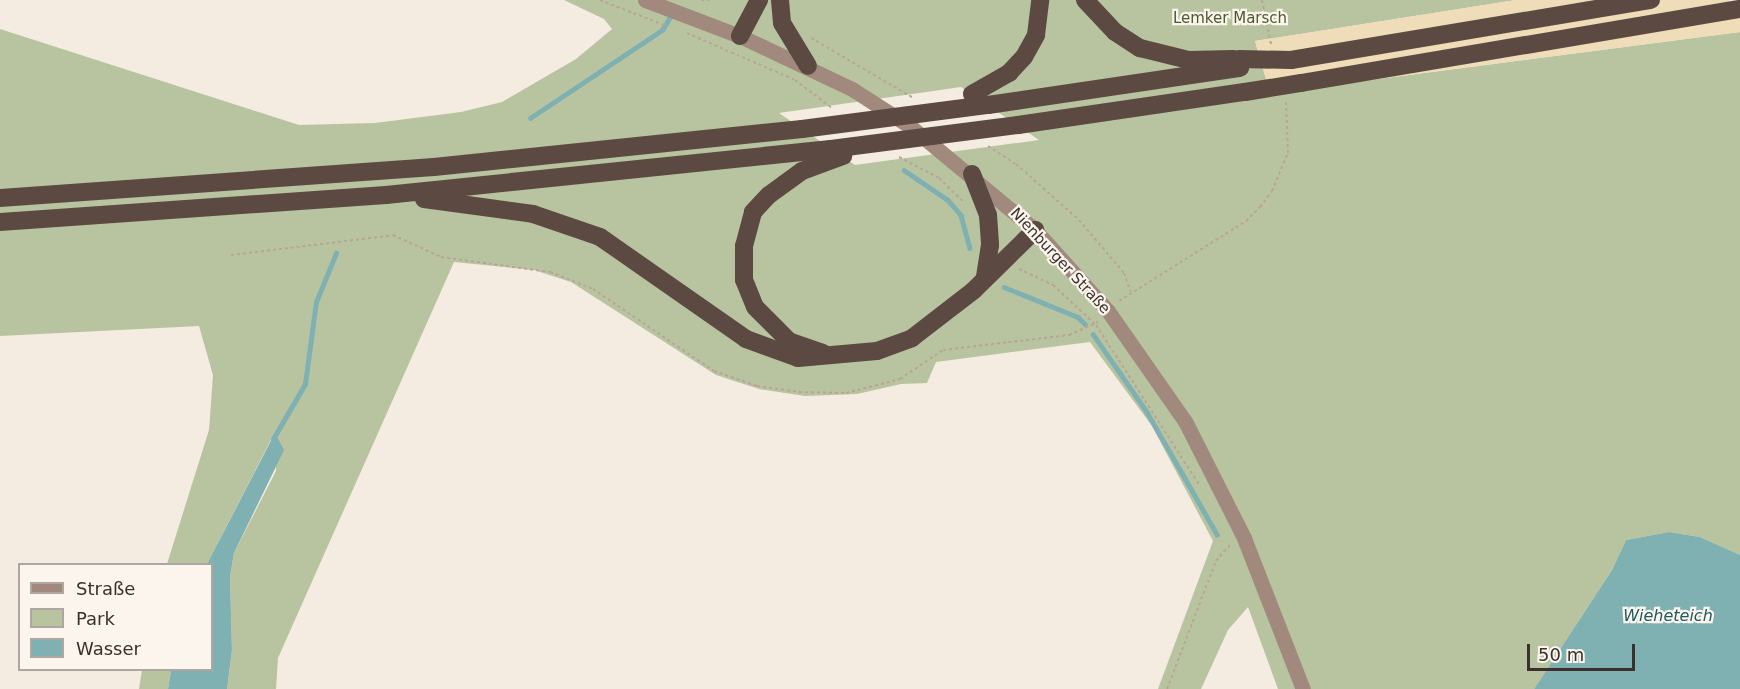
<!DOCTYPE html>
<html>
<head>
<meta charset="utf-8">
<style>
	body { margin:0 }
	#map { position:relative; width:1740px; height:689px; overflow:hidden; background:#f4ebe1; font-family:"DejaVu Sans",sans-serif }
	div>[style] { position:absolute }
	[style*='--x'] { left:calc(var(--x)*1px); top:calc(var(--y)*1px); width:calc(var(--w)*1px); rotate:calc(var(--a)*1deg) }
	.green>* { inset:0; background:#b8c4a0 }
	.sand>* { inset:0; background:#efdcb8 }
	.water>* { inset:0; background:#7fb0b2 }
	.stream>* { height:4.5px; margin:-2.25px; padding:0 2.25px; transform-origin:2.25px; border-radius:2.25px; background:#7fb0b2 }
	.path>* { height:2px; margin-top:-1px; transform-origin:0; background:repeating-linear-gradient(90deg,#b9a596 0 3px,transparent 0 6px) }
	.secondary>* { height:15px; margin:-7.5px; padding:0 7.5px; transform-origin:7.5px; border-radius:7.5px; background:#a18a7d }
	.highway>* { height:18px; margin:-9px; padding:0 9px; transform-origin:9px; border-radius:9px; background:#5c4a42 }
	.highway-bridge>* { height:18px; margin:-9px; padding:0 9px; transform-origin:9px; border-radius:9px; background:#5c4a42 }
	span { translate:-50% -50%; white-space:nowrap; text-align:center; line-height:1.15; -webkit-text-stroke:4.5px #fbf5ee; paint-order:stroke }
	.park-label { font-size:15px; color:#4a5a2e }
	.street-label { font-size:15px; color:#3b302b }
	.water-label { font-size:16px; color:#1f5a5e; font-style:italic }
	.legend { position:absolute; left:18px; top:563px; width:195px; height:108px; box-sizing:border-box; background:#fbf5ee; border:2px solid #aea6a0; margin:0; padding:8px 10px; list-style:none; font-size:18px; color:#3b302b }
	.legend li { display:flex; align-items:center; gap:12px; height:30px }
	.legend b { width:30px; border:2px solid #aea6a0 }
	.scale { position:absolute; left:1527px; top:644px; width:108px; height:27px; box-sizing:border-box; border:3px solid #3b302b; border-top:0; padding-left:8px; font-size:18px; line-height:21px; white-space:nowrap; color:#3b302b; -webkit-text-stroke:4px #fbf5ee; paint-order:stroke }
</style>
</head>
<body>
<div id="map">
	<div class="green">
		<div style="clip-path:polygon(evenodd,564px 0,1516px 0,1255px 41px,1270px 93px,1740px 32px,1740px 555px,1700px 537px,1669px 532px,1626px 540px,1612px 570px,1534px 689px,1278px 689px,1248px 607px,1228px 630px,1201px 689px,1158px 689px,1213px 541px,1152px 426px,1090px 342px,936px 362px,927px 383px,901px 384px,857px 394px,805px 396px,759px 389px,716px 375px,571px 282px,534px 270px,454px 262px,278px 658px,276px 689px,227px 689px,232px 650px,230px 577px,234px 553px,276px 471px,274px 434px,207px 564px,167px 564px,209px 430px,213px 375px,199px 326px,0 336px,0 29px,299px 125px,375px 123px,461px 112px,502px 102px,576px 59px,612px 29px,604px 19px,564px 0,961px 87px,1039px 140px,855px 165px,779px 113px,961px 87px)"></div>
		<div style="clip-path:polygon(142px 670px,171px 670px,168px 689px,139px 689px)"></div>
	</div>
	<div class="sand">
		<div style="clip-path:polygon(1516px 0,1729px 0,1740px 14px,1740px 32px,1270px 93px,1255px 41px)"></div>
	</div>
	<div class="water">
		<div style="clip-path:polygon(275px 433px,284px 450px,234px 553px,230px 577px,232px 650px,227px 689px,168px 689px,171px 670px,212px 670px,212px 564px,207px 564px)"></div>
		<div style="clip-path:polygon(1669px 532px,1700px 537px,1740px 555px,1740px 689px,1534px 689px,1612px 570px,1626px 540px)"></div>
	</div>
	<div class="stream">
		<div style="--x:530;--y:118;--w:159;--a:-33.7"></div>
		<div style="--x:662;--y:30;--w:19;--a:-58"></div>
		<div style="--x:904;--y:170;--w:53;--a:34.3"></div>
		<div style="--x:948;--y:200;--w:20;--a:49"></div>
		<div style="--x:961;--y:215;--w:34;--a:75"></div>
		<div style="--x:1004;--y:287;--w:80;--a:22.1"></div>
		<div style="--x:1078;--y:317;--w:10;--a:45"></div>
		<div style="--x:1093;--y:334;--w:95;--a:55.3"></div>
		<div style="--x:1147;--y:412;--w:141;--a:60.2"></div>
		<div style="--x:273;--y:439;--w:64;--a:-59.8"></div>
		<div style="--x:305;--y:384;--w:83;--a:-82.4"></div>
		<div style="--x:316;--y:302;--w:53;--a:-67.8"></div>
	</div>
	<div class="path">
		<div style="--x:600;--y:0;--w:69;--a:21.3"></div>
		<div style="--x:701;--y:0;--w:9;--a:0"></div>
		<div style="--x:1262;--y:0;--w:45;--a:78.4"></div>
		<div style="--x:687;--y:33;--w:118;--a:23.5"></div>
		<div style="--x:795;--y:80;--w:46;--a:37.1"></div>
		<div style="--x:811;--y:38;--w:117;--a:30.3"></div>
		<div style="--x:988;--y:146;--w:33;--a:33"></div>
		<div style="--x:1016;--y:164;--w:84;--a:41.6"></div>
		<div style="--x:1079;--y:220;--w:70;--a:49.7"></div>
		<div style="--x:1124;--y:273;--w:20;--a:70"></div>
		<div style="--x:899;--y:157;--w:45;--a:27.7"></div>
		<div style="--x:939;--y:178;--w:36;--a:44"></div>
		<div style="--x:231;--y:255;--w:163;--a:-7"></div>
		<div style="--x:393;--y:235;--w:53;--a:24.6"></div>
		<div style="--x:441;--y:257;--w:110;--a:7.8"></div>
		<div style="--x:550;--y:272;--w:46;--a:21.6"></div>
		<div style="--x:593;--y:289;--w:146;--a:34.1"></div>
		<div style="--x:714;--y:371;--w:46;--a:19.2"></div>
		<div style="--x:757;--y:386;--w:42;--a:8.1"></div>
		<div style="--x:799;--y:392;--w:47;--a:1.2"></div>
		<div style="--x:846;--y:393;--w:56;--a:-14.5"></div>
		<div style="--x:900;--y:379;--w:52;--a:-34"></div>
		<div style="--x:943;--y:350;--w:127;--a:-6.8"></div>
		<div style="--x:1069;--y:335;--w:32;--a:-24"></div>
		<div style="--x:1019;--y:269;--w:38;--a:25"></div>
		<div style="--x:1053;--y:285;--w:59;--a:42.9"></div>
		<div style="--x:1096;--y:325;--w:192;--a:57.1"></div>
		<div style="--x:1119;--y:301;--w:150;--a:-32.2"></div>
		<div style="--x:1246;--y:221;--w:20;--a:-45"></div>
		<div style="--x:1260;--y:207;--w:20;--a:-53"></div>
		<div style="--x:1272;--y:191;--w:41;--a:-67.2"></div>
		<div style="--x:1288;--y:153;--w:51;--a:-92.2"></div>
		<div style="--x:1167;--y:689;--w:137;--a:-69.1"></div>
		<div style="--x:1216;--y:561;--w:23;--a:-49"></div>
	</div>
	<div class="secondary">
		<div style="--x:645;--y:0;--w:102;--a:20.8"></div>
		<div style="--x:740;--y:36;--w:124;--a:25.3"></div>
		<div style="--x:852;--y:89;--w:70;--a:32.8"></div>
		<div style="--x:911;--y:127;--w:161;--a:39.7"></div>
		<div style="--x:1035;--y:230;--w:109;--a:48"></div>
		<div style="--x:1108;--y:311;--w:136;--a:55.1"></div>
		<div style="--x:1186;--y:423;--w:129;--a:63.2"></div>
		<div style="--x:1244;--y:538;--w:162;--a:68.7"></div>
	</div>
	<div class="highway">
		<div style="--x:780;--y:0;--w:23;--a:85"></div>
		<div style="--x:782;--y:23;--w:50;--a:58.8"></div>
		<div style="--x:1085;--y:0;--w:44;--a:46.8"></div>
		<div style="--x:1115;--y:32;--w:30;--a:33"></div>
		<div style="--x:1140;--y:48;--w:49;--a:14"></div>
		<div style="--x:1188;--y:60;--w:46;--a:-1.2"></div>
		<div style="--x:740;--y:36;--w:41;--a:-62.2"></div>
		<div style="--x:1291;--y:60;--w:365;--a:-9.5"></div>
		<div style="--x:1301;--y:83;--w:445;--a:-9.6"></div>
		<div style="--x:972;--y:94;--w:43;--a:-29.6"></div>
		<div style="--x:1009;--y:73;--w:22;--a:-47"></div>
		<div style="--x:1024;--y:57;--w:25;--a:-61"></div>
		<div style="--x:1036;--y:35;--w:35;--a:-83"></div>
		<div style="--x:988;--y:105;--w:255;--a:-8.4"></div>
		<div style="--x:1018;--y:125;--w:229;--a:-8.3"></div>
		<div style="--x:972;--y:174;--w:44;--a:68.7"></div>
		<div style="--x:988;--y:215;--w:30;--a:86"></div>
		<div style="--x:990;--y:245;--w:33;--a:99"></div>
		<div style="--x:0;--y:198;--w:435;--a:-4.1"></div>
		<div style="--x:434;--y:167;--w:370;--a:-5.9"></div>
		<div style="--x:424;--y:199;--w:110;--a:7.8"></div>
		<div style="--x:533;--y:214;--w:71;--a:18.9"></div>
		<div style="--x:600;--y:237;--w:178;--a:34.9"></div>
		<div style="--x:746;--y:339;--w:55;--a:20.1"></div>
		<div style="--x:798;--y:358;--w:79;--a:-5.1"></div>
		<div style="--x:877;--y:351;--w:37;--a:-20"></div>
		<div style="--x:912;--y:338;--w:78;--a:-37.7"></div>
		<div style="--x:974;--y:290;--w:86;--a:-44.5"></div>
		<div style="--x:0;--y:222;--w:387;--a:-4"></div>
		<div style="--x:386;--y:195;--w:447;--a:-5.9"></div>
		<div style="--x:823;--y:353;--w:36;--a:-161"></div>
		<div style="--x:789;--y:341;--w:48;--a:-135"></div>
		<div style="--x:755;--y:307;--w:29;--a:-112"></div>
		<div style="--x:744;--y:280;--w:34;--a:-90"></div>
		<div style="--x:744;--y:246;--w:35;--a:-75"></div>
		<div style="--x:753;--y:212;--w:23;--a:-47"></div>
		<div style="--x:769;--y:195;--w:41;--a:-36"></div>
		<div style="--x:802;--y:171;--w:44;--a:-20.1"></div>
	</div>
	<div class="highway-bridge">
		<div style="--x:1239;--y:59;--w:52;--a:1.1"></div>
		<div style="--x:1245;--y:92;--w:57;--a:-9.1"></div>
		<div style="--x:802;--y:129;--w:188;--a:-7.4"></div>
		<div style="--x:831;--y:149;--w:189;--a:-7.3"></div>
	</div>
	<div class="park-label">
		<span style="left:1230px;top:19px">Lemker Marsch</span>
	</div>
	<div class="street-label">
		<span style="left:1060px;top:261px;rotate:47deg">Nienburger Straße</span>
	</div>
	<div class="water-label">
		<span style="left:1668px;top:616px">Wieheteich</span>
	</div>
	<ul class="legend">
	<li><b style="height:8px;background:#a18a7d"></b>Straße</li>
	<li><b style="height:16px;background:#b8c4a0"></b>Park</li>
	<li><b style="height:16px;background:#7fb0b2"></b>Wasser</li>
	</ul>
	<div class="scale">50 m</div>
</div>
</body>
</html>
